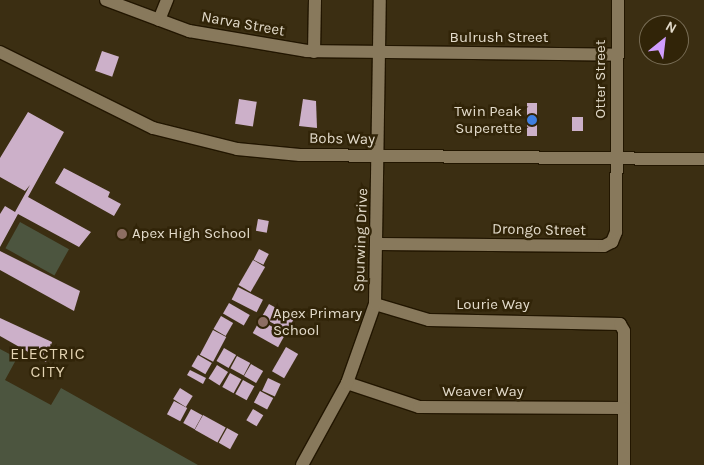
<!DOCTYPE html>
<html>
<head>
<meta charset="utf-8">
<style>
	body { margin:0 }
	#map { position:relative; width:704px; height:465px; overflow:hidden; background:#3b2e12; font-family:Karla,sans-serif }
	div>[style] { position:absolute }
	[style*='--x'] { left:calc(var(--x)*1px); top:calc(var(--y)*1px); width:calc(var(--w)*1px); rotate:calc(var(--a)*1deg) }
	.green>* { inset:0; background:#4c553f; transform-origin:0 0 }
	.building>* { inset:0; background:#ccb0c9; transform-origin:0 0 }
	.roads { filter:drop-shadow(1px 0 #221600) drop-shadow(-1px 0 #221600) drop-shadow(0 1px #221600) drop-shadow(0 -1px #221600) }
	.minor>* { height:12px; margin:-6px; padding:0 6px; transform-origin:6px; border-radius:6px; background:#88795c }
	.tertiary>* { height:12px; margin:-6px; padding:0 6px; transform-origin:6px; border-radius:6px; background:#88795c }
	.dots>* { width:14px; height:14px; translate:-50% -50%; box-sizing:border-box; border:2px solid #312408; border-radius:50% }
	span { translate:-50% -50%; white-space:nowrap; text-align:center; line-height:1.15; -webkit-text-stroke:5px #312408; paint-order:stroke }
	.street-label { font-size:15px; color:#e3dbcb }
	.poi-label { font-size:15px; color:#e3dbcb }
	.right { translate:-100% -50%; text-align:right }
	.left { translate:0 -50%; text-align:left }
	.neighbourhood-label { font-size:16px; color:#e4d4b3; letter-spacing:1px }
	.north { position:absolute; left:639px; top:15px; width:50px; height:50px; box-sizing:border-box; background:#312408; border:1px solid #786d56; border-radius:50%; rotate:29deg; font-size:14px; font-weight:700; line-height:20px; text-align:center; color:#e3dbcb }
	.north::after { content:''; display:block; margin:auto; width:18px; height:22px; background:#d19dfe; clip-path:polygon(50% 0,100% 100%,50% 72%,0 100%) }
</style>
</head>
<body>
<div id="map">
	<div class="green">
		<div style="left:20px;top:222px;width:56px;height:30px;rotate:29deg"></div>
		<div style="clip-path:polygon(0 349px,17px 358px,5px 380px,51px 405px,61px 388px,198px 465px,0 465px)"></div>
	</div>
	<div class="building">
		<div style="left:102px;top:51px;width:18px;height:21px;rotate:19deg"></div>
		<div style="left:239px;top:99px;width:18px;height:25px;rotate:9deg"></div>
		<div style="clip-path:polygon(303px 99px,316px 101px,317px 128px,299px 126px)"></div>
		<div style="left:527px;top:103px;width:10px;height:33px"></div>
		<div style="clip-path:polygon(28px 112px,64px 132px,28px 197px,91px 232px,79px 247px,18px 214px,0 247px,0 214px,5px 206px,15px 212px,30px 185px,25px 191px,0 177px,0 158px)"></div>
		<div style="left:572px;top:117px;width:11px;height:14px"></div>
		<div style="clip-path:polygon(64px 168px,110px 192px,108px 197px,121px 204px,114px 216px,55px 183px)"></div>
		<div style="left:258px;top:219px;width:11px;height:12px;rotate:10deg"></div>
		<div style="left:259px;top:249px;width:11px;height:12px;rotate:27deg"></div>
		<div style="clip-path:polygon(0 251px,80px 291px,74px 311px,0 270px)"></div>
		<div style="left:253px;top:260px;width:14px;height:29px;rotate:30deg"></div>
		<div style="left:238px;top:287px;width:28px;height:14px;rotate:27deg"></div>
		<div style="left:229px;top:303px;width:24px;height:12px;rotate:30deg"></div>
		<div style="left:269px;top:304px;width:29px;height:15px;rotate:29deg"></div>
		<div style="left:221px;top:316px;width:14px;height:15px;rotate:30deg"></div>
		<div style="clip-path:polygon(0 318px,52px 342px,46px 362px,0 336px)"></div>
		<div style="left:260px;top:320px;width:29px;height:15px;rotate:29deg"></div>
		<div style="left:213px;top:330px;width:15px;height:28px;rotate:28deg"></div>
		<div style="left:286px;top:347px;width:14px;height:28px;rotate:30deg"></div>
		<div style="left:224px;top:348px;width:14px;height:15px;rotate:30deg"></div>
		<div style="left:198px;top:355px;width:16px;height:13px;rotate:30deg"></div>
		<div style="left:237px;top:356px;width:15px;height:14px;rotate:28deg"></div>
		<div style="left:251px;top:364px;width:14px;height:14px;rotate:30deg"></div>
		<div style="left:217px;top:365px;width:13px;height:16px;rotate:32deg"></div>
		<div style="clip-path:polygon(190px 370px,206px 378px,203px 384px,187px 375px)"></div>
		<div style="left:230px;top:373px;width:13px;height:16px;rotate:29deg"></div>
		<div style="left:268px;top:378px;width:14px;height:14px;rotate:25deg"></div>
		<div style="left:243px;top:380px;width:13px;height:16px;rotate:29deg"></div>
		<div style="left:180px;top:388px;width:15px;height:13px;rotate:32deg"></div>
		<div style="left:260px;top:391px;width:15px;height:13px;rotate:28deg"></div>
		<div style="left:174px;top:401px;width:15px;height:15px;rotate:28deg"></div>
		<div style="left:191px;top:409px;width:13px;height:16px;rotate:29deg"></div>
		<div style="left:253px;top:409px;width:12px;height:13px;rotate:31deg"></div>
		<div style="left:203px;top:415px;width:26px;height:17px;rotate:29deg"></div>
		<div style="left:227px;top:428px;width:13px;height:17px;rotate:29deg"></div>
	</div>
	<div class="roads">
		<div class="minor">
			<div style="--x:106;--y:0;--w:89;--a:20.5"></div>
			<div style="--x:189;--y:31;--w:120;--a:9.6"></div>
			<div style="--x:307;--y:51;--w:310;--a:0.7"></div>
			<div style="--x:159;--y:20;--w:22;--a:-68"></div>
			<div style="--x:314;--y:52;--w:52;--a:-88.9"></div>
			<div style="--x:379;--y:244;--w:225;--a:0.5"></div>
			<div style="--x:604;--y:246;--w:9;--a:-27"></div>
			<div style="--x:612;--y:242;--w:11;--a:-68"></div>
			<div style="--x:616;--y:232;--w:232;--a:-89.5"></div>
			<div style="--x:375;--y:304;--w:56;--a:16.5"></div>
			<div style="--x:429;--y:320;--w:191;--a:1.2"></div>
			<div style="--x:620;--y:324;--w:8;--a:60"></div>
			<div style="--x:624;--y:331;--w:134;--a:90"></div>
			<div style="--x:347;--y:383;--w:76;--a:18.4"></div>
			<div style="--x:419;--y:407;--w:205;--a:0.3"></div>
			<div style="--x:302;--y:465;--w:94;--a:-61.2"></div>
			<div style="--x:347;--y:383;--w:84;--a:-70.5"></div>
			<div style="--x:375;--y:304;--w:304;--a:-89.1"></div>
		</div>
		<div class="tertiary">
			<div style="--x:0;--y:52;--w:171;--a:26.4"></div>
			<div style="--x:153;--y:128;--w:87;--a:14"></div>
			<div style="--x:237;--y:149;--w:63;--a:5.4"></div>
			<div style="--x:300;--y:155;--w:404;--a:0.6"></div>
		</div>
	</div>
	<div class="dots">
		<div style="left:532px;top:120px;background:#3f7fe0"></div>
		<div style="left:122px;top:234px;background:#8d6e63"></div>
		<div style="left:263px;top:322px;background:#8d6e63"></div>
	</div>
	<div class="street-label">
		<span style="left:243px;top:24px;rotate:10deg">Narva Street</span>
		<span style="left:499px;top:38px">Bulrush Street</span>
		<span style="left:601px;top:79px;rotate:-90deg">Otter Street</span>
		<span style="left:342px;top:139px;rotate:1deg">Bobs Way</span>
		<span style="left:539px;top:230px;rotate:1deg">Drongo Street</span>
		<span style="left:361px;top:240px;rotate:-88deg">Spurwing Drive</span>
		<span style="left:493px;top:305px">Lourie Way</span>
		<span style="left:483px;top:392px">Weaver Way</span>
	</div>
	<div class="poi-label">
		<span class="right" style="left:522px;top:120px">Twin Peak<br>Superette</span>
		<span class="left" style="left:132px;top:234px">Apex High School</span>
		<span class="left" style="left:273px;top:322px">Apex Primary<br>School</span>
	</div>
	<div class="neighbourhood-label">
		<span style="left:48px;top:363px">ELECTRIC<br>CITY</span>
	</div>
	<div class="north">N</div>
</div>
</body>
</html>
